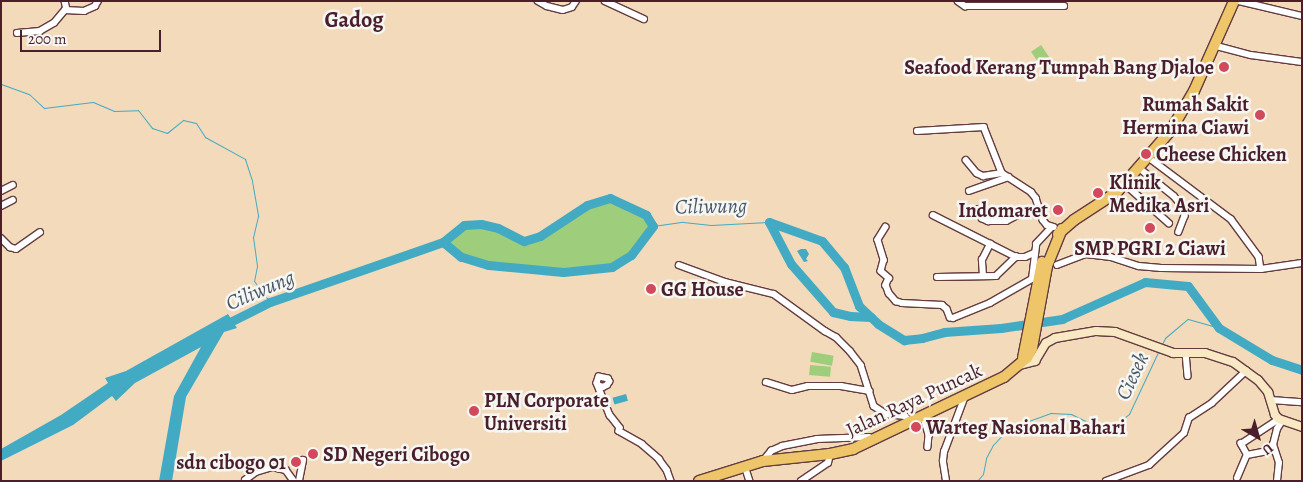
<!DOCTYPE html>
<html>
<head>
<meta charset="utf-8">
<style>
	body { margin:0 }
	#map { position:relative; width:1303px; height:482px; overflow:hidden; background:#f3daba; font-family:Alegreya,serif }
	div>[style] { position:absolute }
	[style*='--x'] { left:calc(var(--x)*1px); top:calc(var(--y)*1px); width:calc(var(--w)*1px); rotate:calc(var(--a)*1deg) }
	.green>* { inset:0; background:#9ecd7b; transform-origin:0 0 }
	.water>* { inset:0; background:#43aac3; transform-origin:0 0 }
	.stream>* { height:1px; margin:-0.5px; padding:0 0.5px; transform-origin:0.5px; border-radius:0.5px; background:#43aac3 }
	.river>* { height:9px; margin:-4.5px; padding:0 4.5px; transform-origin:4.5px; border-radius:4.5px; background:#43aac3 }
	.roads { filter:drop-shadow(1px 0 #633b40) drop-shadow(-1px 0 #633b40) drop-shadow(0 1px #633b40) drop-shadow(0 -1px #633b40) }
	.street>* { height:5.5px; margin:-2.75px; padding:0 2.75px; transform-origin:2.75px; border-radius:2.75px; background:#fff }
	.secondary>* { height:8px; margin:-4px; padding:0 4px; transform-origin:4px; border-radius:4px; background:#f8e8c3 }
	.highway>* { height:10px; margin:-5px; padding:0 5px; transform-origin:5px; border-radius:5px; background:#eec569 }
	.dots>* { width:14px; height:14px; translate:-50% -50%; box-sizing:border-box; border:2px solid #f6f6f2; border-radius:50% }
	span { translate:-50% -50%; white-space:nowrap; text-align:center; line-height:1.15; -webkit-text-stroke:5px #f6f6f2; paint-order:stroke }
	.poi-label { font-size:20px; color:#4a1f2b; font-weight:700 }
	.right { translate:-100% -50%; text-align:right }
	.left { translate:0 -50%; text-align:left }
	.street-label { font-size:20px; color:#4a1f2b }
	.water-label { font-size:21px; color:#475768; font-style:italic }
	.quarter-label { font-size:22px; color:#4a1f2b; font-weight:700 }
	.frame { position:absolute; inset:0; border:2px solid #4a1f2b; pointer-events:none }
	.north { position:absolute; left:1233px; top:412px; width:50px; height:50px; -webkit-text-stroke:4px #f6f6f2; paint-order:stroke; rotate:142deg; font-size:14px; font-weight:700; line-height:20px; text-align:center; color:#4a1f2b }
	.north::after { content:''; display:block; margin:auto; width:18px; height:22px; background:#4a1f2b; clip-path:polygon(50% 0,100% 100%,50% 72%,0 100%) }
	.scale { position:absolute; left:20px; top:30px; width:141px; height:22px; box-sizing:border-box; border:2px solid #4a1f2b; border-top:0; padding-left:6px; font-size:15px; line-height:18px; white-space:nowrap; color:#4a1f2b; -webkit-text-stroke:4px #f6f6f2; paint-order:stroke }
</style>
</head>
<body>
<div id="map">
	<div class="green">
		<div style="left:1041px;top:45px;width:25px;height:12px;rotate:56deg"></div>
		<div style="clip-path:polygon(610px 198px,646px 215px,653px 226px,631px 255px,612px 267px,563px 272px,488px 265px,461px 257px,443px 242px,464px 225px,481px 224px,498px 228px,524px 241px,540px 236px,587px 205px)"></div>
		<div style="left:812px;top:352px;width:22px;height:10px;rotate:10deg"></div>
		<div style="left:810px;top:365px;width:21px;height:10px;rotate:5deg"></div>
	</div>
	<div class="water">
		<div style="clip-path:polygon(801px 249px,806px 249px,809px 254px,806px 259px,808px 261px,804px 262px,797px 251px)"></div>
		<div style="clip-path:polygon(228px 314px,237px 328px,224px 332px,186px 397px,172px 481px,159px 481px,174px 396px,201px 347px,135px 383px,116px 401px,112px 396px,73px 425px,1px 461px,1px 449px,61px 415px,108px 383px,105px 378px,126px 371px)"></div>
		<div style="left:626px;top:394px;width:7px;height:14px;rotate:74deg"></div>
	</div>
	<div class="stream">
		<div style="--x:1;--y:84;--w:30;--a:20"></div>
		<div style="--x:29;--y:94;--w:21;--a:43"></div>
		<div style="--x:44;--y:108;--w:49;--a:-7"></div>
		<div style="--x:93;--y:102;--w:23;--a:23"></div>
		<div style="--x:114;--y:111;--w:24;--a:-2"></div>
		<div style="--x:138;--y:110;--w:23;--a:52"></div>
		<div style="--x:152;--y:128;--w:16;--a:18"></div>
		<div style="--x:167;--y:133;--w:21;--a:-39"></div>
		<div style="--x:183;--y:120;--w:13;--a:13"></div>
		<div style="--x:196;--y:123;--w:17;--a:57"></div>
		<div style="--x:205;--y:137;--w:46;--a:28.8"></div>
		<div style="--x:245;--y:159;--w:23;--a:72"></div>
		<div style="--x:252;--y:181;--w:36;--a:80"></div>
		<div style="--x:258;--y:216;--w:22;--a:103"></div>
		<div style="--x:253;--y:237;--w:29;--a:82"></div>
		<div style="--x:257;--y:266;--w:15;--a:101"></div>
		<div style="--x:254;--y:281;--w:26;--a:53"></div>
		<div style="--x:653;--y:226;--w:30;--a:-8"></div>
		<div style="--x:683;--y:222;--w:28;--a:6"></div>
		<div style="--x:711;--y:225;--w:58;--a:-3"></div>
		<div style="--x:1161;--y:346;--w:9;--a:-63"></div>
		<div style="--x:1165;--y:338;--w:30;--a:-40"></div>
		<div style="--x:1188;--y:319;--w:32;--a:16"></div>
		<div style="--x:977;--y:481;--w:9;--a:-49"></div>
		<div style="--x:983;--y:474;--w:16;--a:-79"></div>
		<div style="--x:986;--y:458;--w:15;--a:-62"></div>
		<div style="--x:993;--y:445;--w:23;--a:-47"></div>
		<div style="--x:1009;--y:428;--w:45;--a:-19.7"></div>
		<div style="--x:1051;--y:413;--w:20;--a:3"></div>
		<div style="--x:1071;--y:414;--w:32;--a:26"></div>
		<div style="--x:1100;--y:428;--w:15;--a:-11"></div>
		<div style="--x:1115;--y:425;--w:18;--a:-38"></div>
		<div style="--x:1129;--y:414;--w:68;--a:-64.9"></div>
	</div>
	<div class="river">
		<div style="--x:769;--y:222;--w:56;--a:19.7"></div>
		<div style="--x:822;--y:241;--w:34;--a:50"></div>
		<div style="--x:844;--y:267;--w:42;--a:69"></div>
		<div style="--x:859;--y:306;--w:26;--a:43"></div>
		<div style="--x:878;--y:324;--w:31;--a:32"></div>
		<div style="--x:904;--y:340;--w:18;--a:-6"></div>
		<div style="--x:922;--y:338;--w:23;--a:-15"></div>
		<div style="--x:944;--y:332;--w:57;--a:-4"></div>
		<div style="--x:1001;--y:328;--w:62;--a:-8.4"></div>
		<div style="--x:1062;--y:319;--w:91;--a:-24"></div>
		<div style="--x:1145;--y:282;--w:43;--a:5.3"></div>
		<div style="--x:1188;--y:286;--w:52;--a:53.6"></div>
		<div style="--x:1219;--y:328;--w:62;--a:31.1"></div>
		<div style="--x:1272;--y:360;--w:32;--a:18"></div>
		<div style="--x:769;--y:222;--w:47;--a:62.4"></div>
		<div style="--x:791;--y:264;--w:64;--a:48.8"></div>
		<div style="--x:833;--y:312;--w:17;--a:13"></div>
		<div style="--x:850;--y:316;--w:21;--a:3"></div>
		<div style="--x:222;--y:326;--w:54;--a:-26.6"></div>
		<div style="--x:270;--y:302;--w:183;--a:-19.1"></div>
		<div style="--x:443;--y:242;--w:27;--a:-39"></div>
		<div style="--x:464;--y:225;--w:17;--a:-3"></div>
		<div style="--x:481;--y:224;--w:17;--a:13"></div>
		<div style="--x:498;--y:228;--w:29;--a:27"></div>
		<div style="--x:524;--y:241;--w:17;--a:-17"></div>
		<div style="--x:540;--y:236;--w:56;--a:-33.4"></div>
		<div style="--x:587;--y:205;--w:24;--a:-17"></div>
		<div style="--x:610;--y:198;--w:40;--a:25"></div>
		<div style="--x:646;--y:215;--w:13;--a:58"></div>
		<div style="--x:653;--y:226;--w:36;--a:127"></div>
		<div style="--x:631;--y:255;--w:22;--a:148"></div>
		<div style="--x:612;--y:267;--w:49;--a:174.2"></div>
		<div style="--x:563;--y:272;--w:75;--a:-174.7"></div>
		<div style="--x:488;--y:265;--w:28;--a:-163"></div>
		<div style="--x:461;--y:257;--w:23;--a:-140"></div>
	</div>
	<div class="roads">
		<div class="street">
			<div style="--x:65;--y:1;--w:9;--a:77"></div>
			<div style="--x:538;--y:1;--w:10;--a:29"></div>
			<div style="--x:547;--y:6;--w:16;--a:14"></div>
			<div style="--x:563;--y:10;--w:9;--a:-18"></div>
			<div style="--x:572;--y:7;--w:7;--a:-56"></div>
			<div style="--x:605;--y:1;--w:43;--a:24.8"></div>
			<div style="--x:958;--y:1;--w:9;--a:36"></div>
			<div style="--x:965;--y:6;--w:99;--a:0"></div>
			<div style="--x:1239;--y:1;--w:65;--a:13.4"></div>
			<div style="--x:17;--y:33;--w:23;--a:-5"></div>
			<div style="--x:40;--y:31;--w:16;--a:-30"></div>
			<div style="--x:54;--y:23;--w:17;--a:-50"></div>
			<div style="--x:65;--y:10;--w:19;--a:3"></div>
			<div style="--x:84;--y:11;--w:12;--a:-24"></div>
			<div style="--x:95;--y:6;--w:6;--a:-59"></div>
			<div style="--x:1213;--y:45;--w:39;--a:15"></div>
			<div style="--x:1251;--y:55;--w:51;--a:7.8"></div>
			<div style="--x:917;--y:131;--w:67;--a:-3.4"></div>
			<div style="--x:984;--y:127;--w:49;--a:68.6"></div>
			<div style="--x:1002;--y:173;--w:35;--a:33"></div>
			<div style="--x:1031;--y:192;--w:8;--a:50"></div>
			<div style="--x:1036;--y:198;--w:23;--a:72"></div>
			<div style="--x:1043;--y:220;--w:6;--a:51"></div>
			<div style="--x:1047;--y:225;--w:7;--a:16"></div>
			<div style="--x:1148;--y:157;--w:104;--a:36.8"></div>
			<div style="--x:1231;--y:219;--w:47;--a:53.6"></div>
			<div style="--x:1259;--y:257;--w:12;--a:81"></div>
			<div style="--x:966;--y:160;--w:17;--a:50"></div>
			<div style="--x:977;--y:173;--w:7;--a:27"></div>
			<div style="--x:983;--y:176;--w:19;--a:-9"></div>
			<div style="--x:1138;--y:167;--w:46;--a:38.9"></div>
			<div style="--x:1174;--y:196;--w:16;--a:50"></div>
			<div style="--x:1184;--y:208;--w:8;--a:83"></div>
			<div style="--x:1185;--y:216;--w:17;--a:111"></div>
			<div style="--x:1125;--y:184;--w:59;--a:41.6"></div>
			<div style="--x:1;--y:191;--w:13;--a:-27"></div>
			<div style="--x:969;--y:191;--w:42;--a:-19.3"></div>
			<div style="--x:1;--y:206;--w:13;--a:-27"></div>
			<div style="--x:978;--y:209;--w:10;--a:66"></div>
			<div style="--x:982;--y:218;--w:7;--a:27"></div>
			<div style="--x:988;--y:221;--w:18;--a:0"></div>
			<div style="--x:1006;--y:221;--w:13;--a:-27"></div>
			<div style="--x:1018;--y:215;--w:13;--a:-9"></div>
			<div style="--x:1031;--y:213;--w:9;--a:6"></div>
			<div style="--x:933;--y:215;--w:93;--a:26.8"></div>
			<div style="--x:1016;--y:257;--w:9;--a:0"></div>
			<div style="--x:1025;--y:257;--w:10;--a:-24"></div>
			<div style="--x:886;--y:227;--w:15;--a:122"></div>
			<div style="--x:878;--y:240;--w:21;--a:73"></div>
			<div style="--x:884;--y:260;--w:11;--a:105"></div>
			<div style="--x:881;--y:271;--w:11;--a:41"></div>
			<div style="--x:889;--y:278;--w:8;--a:113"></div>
			<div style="--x:886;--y:285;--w:9;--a:69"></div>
			<div style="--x:889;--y:293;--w:11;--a:49"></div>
			<div style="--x:896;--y:301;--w:6;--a:18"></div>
			<div style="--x:902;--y:303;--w:40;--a:2.9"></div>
			<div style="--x:942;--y:305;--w:6;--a:39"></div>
			<div style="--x:947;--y:309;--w:9;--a:69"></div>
			<div style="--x:950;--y:317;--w:3;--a:18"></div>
			<div style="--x:953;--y:318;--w:40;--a:-22"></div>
			<div style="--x:990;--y:303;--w:48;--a:-29.7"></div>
			<div style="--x:1032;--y:279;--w:35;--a:-83"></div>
			<div style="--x:1036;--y:244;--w:23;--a:-47"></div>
			<div style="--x:1;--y:238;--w:13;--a:45"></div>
			<div style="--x:10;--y:247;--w:6;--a:18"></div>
			<div style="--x:16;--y:249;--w:29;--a:-35"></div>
			<div style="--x:679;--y:265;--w:49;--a:20.3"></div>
			<div style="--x:725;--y:282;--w:50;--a:13.8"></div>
			<div style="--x:774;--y:294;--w:63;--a:36"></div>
			<div style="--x:825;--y:331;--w:13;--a:29"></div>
			<div style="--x:836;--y:337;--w:20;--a:45"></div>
			<div style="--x:850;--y:351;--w:18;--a:52"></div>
			<div style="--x:861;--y:365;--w:43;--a:72.4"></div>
			<div style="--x:874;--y:406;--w:14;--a:34"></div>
			<div style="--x:886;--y:414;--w:19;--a:6"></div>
			<div style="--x:905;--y:416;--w:7;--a:45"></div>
			<div style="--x:1057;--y:265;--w:31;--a:-21"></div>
			<div style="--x:1086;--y:254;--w:25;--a:7"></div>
			<div style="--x:1111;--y:257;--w:29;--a:18"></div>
			<div style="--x:1139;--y:266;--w:22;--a:5"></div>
			<div style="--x:1161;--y:268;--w:100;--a:0.6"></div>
			<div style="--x:1261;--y:269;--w:41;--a:-8.3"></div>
			<div style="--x:983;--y:276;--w:16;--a:-94"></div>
			<div style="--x:982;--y:260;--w:18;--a:-63"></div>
			<div style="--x:937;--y:277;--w:59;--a:-1"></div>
			<div style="--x:996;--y:276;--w:28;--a:-44"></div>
			<div style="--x:1186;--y:353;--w:23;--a:85"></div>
			<div style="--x:766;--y:382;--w:27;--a:17"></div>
			<div style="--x:792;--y:390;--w:16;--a:-14"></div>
			<div style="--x:808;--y:386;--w:33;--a:0"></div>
			<div style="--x:841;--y:386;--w:29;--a:10"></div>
			<div style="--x:598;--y:385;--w:5;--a:22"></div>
			<div style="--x:603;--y:387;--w:4;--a:-27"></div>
			<div style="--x:607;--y:385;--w:4;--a:-56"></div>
			<div style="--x:609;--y:382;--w:3;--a:-108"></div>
			<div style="--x:608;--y:379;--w:9;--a:-167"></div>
			<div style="--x:599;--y:377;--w:6;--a:108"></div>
			<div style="--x:597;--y:383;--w:35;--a:68"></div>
			<div style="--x:610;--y:415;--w:16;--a:52"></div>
			<div style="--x:620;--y:428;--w:3;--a:108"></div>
			<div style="--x:619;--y:431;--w:26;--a:29"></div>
			<div style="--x:642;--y:444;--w:23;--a:41"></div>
			<div style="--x:659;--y:459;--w:14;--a:54"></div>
			<div style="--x:667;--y:470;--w:12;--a:70"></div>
			<div style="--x:1271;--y:400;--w:31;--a:4"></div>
			<div style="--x:923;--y:415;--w:21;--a:73"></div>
			<div style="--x:929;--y:435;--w:12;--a:95"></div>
			<div style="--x:1247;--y:455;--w:13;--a:-119"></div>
			<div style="--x:1241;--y:444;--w:45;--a:-33.3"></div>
			<div style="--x:763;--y:461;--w:13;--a:-51"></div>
			<div style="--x:771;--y:451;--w:12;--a:-24"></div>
			<div style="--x:782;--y:446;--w:36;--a:-11"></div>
			<div style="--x:817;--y:439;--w:52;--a:-2.2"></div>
			<div style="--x:745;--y:466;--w:16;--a:72"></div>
			<div style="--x:1237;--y:478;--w:25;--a:-67"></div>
			<div style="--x:1247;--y:455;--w:26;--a:-11"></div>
			<div style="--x:245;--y:480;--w:14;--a:-36"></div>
			<div style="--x:256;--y:472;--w:17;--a:-17"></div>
			<div style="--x:272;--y:467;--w:14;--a:12"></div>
			<div style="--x:286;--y:470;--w:14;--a:54"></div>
			<div style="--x:299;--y:481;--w:21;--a:-79"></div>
			<div style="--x:801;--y:481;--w:32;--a:-34"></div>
			<div style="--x:828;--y:463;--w:9;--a:-77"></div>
			<div style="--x:946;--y:481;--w:20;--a:-99"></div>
			<div style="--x:943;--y:461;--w:9;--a:-84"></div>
			<div style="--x:944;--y:452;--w:60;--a:-69.4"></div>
			<div style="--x:1106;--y:481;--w:46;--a:-20.4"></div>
			<div style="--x:1149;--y:465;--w:47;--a:-42.4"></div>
			<div style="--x:1184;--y:433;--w:16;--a:-72"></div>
			<div style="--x:1189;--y:418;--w:27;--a:-33"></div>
			<div style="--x:1212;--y:403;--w:47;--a:-43.3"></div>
			<div style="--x:1277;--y:481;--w:18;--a:-84"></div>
			<div style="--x:1279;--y:463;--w:19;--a:-108"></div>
			<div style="--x:1273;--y:445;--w:16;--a:-76"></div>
			<div style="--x:1277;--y:429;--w:9;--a:-58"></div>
		</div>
		<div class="secondary">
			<div style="--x:1020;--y:365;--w:16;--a:-15"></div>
			<div style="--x:1035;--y:361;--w:21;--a:-59"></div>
			<div style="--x:1046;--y:343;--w:10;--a:-29"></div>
			<div style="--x:1055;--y:338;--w:42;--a:-9.7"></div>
			<div style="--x:1096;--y:331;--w:19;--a:3"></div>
			<div style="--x:1115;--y:332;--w:62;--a:19.9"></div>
			<div style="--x:1173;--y:353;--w:32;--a:0"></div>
			<div style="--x:1205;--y:353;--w:29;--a:18"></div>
			<div style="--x:1233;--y:362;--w:31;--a:36"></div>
			<div style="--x:1258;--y:380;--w:16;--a:50"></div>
			<div style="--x:1268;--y:392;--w:24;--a:73"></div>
			<div style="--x:1275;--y:415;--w:6;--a:45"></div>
			<div style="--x:1279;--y:419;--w:24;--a:19"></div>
		</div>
		<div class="highway">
			<div style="--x:1058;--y:234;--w:21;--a:-41"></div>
			<div style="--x:1074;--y:220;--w:51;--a:-33.1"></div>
			<div style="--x:1117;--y:192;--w:82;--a:-48.9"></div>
			<div style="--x:1171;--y:130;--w:45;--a:-59.5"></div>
			<div style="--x:1194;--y:91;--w:98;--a:-66"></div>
			<div style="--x:1023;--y:358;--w:98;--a:-78.8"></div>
			<div style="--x:699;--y:481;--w:67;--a:-17.4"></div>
			<div style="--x:763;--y:461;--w:67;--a:-6"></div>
			<div style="--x:830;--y:454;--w:24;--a:-12"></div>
			<div style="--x:853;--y:449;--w:167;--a:-25.5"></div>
			<div style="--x:1004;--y:377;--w:30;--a:-40"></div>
			<div style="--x:1027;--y:358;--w:11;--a:-63"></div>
			<div style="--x:1032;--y:348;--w:83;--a:-79.6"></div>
			<div style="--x:1047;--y:266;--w:40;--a:-68"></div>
		</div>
	</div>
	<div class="dots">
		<div style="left:1224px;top:67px;background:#d1495b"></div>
		<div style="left:1260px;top:115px;background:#d1495b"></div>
		<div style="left:1146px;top:154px;background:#d1495b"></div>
		<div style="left:1098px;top:193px;background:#d1495b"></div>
		<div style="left:1058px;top:210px;background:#d1495b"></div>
		<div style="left:1150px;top:228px;background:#d1495b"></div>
		<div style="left:651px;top:289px;background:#d1495b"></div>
		<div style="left:474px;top:411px;background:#d1495b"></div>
		<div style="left:916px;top:427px;background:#d1495b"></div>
		<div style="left:313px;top:454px;background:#d1495b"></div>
		<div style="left:296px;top:462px;background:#d1495b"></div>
	</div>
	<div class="poi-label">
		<span class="right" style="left:1214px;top:67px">Seafood Kerang Tumpah Bang Djaloe</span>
		<span class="right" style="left:1249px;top:116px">Rumah Sakit<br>Hermina Ciawi</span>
		<span class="left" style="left:1156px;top:154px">Cheese Chicken</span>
		<span class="left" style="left:1109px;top:194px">Klinik<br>Medika Asri</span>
		<span class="right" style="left:1048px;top:210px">Indomaret</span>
		<span style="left:1150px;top:248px">SMP PGRI 2 Ciawi</span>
		<span class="left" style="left:661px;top:289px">GG House</span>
		<span class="left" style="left:484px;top:412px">PLN Corporate<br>Universiti</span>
		<span class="left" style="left:926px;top:427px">Warteg Nasional Bahari</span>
		<span class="left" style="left:323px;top:454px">SD Negeri Cibogo</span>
		<span class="right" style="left:286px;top:462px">sdn cibogo 01</span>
	</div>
	<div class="street-label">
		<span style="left:914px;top:400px;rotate:-25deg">Jalan Raya Puncak</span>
	</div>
	<div class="water-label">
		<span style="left:711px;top:206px;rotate:-1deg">Ciliwung</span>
		<span style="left:260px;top:290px;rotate:-23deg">Ciliwung</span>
		<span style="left:1132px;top:376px;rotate:-65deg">Ciesek</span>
	</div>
	<div class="quarter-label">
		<span style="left:354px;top:21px">Gadog</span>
	</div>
	<div class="frame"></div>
	<div class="north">U</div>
	<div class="scale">200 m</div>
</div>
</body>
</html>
